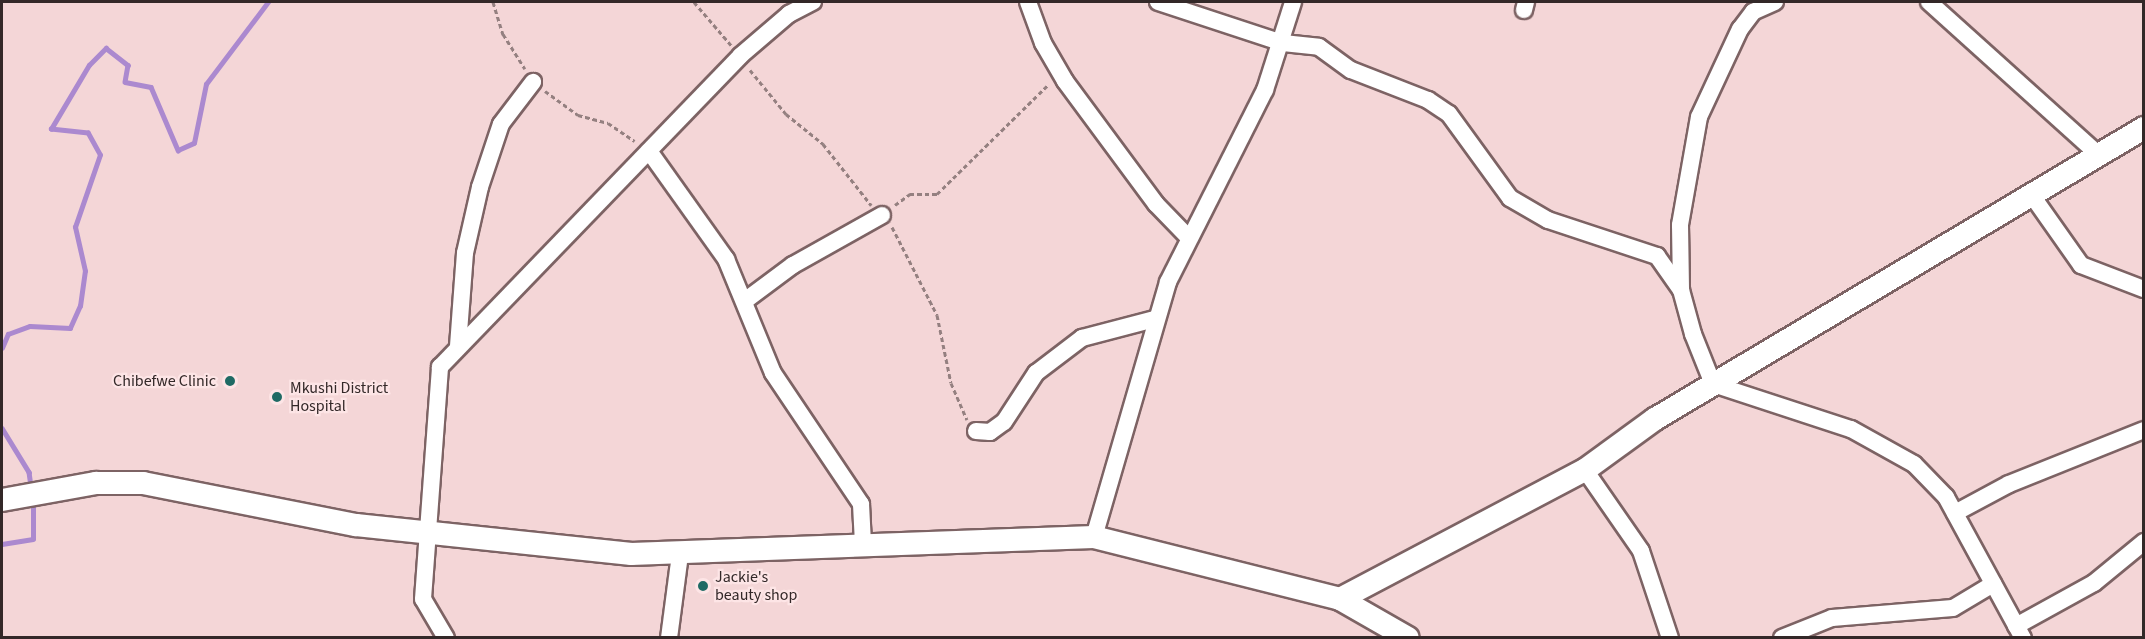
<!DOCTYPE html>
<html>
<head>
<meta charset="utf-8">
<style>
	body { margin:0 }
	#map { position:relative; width:2145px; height:639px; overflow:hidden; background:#f4d6d7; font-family:"Source Sans 3",sans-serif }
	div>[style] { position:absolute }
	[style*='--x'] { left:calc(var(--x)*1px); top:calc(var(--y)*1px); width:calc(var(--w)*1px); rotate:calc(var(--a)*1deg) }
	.stream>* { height:4.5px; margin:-2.25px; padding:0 2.25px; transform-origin:2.25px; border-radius:2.25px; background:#ab89cf }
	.path>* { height:3px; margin-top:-1.5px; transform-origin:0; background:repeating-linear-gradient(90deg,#948080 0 4.5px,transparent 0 7.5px) }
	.roads { filter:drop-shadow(2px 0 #7d6364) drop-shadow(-2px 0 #7d6364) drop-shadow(0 2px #7d6364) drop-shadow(0 -2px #7d6364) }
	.street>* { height:16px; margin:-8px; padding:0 8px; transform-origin:8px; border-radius:8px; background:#fff }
	.secondary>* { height:22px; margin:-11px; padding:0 11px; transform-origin:11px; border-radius:11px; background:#fff }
	.dots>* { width:16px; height:16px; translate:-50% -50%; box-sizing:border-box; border:3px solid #fde5e6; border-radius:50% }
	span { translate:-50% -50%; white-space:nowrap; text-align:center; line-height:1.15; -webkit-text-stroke:4.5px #fde5e6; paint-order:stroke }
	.poi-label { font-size:16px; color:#332828 }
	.right { translate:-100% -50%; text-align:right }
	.left { translate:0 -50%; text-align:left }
	.frame { position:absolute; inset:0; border:3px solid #332828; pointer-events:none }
</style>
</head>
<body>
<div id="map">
	<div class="stream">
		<div style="--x:2;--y:348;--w:15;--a:-67"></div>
		<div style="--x:8;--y:334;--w:23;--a:-20"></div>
		<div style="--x:30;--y:326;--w:40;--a:2.9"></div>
		<div style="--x:70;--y:328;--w:24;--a:-66"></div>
		<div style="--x:80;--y:306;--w:35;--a:-82"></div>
		<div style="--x:85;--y:271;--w:45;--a:-102.8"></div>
		<div style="--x:75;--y:227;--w:76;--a:-70.9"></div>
		<div style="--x:100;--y:155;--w:25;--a:-119"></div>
		<div style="--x:88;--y:133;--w:37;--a:-174"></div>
		<div style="--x:51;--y:129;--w:74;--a:-59.3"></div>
		<div style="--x:89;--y:65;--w:24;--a:-45"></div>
		<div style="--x:106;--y:48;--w:28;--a:38"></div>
		<div style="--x:128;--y:65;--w:17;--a:100"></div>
		<div style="--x:125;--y:82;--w:26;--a:11"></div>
		<div style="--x:151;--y:87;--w:69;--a:66.8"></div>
		<div style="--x:178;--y:150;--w:17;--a:-24"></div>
		<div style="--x:194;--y:143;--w:60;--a:-78.5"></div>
		<div style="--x:206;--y:84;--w:103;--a:-52.9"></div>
		<div style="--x:2;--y:428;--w:52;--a:58.5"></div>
		<div style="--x:29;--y:472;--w:15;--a:82"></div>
		<div style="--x:2;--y:544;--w:31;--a:-9"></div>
		<div style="--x:33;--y:539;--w:38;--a:-90"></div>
	</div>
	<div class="path">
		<div style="--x:493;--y:2;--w:34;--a:73"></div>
		<div style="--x:503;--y:34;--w:41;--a:57.8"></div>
		<div style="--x:694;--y:2;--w:57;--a:49.3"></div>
		<div style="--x:750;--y:70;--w:57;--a:50.7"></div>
		<div style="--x:786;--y:114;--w:48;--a:39"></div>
		<div style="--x:823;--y:144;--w:78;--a:51.8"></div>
		<div style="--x:545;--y:91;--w:41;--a:36"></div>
		<div style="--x:578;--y:115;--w:31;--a:15"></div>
		<div style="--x:608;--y:123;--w:32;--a:34"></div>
		<div style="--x:895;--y:205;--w:19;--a:-36"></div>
		<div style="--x:910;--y:194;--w:27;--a:0"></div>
		<div style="--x:937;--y:194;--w:156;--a:-44.5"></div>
		<div style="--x:892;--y:227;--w:99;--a:62.9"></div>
		<div style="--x:937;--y:315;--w:69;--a:78.4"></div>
		<div style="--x:951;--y:383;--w:40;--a:66.6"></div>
	</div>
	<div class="roads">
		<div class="street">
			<div style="--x:1028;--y:2;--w:44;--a:69.9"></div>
			<div style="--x:1043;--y:43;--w:44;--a:59.9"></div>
			<div style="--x:1065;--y:81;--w:153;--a:53.5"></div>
			<div style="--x:1156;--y:204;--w:47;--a:45.9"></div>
			<div style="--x:1158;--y:2;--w:132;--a:18.2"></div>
			<div style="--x:1283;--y:43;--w:36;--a:6"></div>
			<div style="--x:1319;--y:47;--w:39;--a:36"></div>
			<div style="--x:1351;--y:70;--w:83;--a:21.3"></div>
			<div style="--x:1428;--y:100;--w:25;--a:34"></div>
			<div style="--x:1449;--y:114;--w:104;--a:54"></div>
			<div style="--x:1510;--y:198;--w:44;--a:30.1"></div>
			<div style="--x:1548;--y:220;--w:115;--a:18.3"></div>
			<div style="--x:1657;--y:256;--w:42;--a:54.8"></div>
			<div style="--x:1775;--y:2;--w:24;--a:156"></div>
			<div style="--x:1753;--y:12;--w:21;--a:127"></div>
			<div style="--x:1740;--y:29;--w:97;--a:115"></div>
			<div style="--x:1699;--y:117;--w:110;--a:100"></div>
			<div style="--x:1680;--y:225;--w:65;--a:89.1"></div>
			<div style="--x:1681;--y:290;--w:46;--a:74.7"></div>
			<div style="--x:1693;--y:334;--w:54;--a:68.2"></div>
			<div style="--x:1713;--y:384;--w:145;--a:18.1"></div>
			<div style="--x:1851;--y:429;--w:72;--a:29.1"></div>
			<div style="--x:1914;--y:464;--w:46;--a:45.9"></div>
			<div style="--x:1946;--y:497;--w:161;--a:61.4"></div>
			<div style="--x:1929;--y:2;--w:227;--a:42"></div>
			<div style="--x:1524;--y:10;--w:8;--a:-76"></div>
			<div style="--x:649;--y:151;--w:133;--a:54.5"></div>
			<div style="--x:726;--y:259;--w:123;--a:67.6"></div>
			<div style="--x:773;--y:373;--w:158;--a:56.1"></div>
			<div style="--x:861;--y:504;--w:40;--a:87.1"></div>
			<div style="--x:2031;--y:194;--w:87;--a:54.8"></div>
			<div style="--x:2081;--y:265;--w:67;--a:20.9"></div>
			<div style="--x:746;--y:300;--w:59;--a:-36.7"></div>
			<div style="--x:793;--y:265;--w:102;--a:-29.3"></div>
			<div style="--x:458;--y:346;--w:93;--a:-85.7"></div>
			<div style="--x:465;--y:253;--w:68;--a:-77.2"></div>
			<div style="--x:480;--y:187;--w:66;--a:-71.6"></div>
			<div style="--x:501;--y:124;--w:53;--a:-52.7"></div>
			<div style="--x:976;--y:431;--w:14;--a:4"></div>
			<div style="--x:990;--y:432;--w:17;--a:-36"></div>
			<div style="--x:1004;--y:422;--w:59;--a:-56.9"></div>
			<div style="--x:1036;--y:373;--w:58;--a:-37.3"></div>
			<div style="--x:1082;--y:338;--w:75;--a:-14.6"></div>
			<div style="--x:1585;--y:470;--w:98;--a:55.3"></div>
			<div style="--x:1641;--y:551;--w:92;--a:71.6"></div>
			<div style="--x:1955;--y:513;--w:61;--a:-28.2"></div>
			<div style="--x:2009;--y:484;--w:145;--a:-21.8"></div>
			<div style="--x:1094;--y:537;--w:266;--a:-73.8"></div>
			<div style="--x:1168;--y:282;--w:215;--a:-63.2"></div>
			<div style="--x:1265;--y:90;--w:92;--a:-72.3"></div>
			<div style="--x:2016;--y:626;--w:89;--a:-28.9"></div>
			<div style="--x:2094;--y:583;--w:65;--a:-39.4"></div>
			<div style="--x:446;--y:638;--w:45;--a:-120.5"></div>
			<div style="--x:423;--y:599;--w:233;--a:-85.8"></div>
			<div style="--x:440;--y:367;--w:432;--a:-46"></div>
			<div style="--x:740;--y:56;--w:65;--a:-40.6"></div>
			<div style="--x:789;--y:14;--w:27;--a:-27"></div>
			<div style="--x:669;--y:638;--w:85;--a:-82.5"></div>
			<div style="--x:1782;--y:638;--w:54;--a:-21.8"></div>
			<div style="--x:1832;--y:618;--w:121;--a:-4.7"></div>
			<div style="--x:1953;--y:608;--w:47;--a:-31"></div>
		</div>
		<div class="secondary">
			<div style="--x:2;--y:500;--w:96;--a:-10.3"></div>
			<div style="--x:96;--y:483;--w:47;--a:0"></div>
			<div style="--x:143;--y:483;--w:217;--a:11.2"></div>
			<div style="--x:356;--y:525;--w:277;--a:6"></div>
			<div style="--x:631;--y:554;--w:463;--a:-2.1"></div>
			<div style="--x:1094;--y:537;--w:254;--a:14.1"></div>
			<div style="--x:1340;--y:599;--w:78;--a:29.8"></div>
			<div style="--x:1340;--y:599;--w:277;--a:-27.8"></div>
			<div style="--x:1585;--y:470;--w:87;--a:-36.1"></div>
			<div style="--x:1655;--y:419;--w:569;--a:-30.76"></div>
		</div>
	</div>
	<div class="dots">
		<div style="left:230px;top:381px;background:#1f6a64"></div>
		<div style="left:277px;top:397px;background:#1f6a64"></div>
		<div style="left:703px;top:586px;background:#1f6a64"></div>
	</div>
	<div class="poi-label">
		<span class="right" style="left:216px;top:381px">Chibefwe Clinic</span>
		<span class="left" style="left:290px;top:397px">Mkushi District<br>Hospital</span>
		<span class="left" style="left:715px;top:586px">Jackie's<br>beauty shop</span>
	</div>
	<div class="frame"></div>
</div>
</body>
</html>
